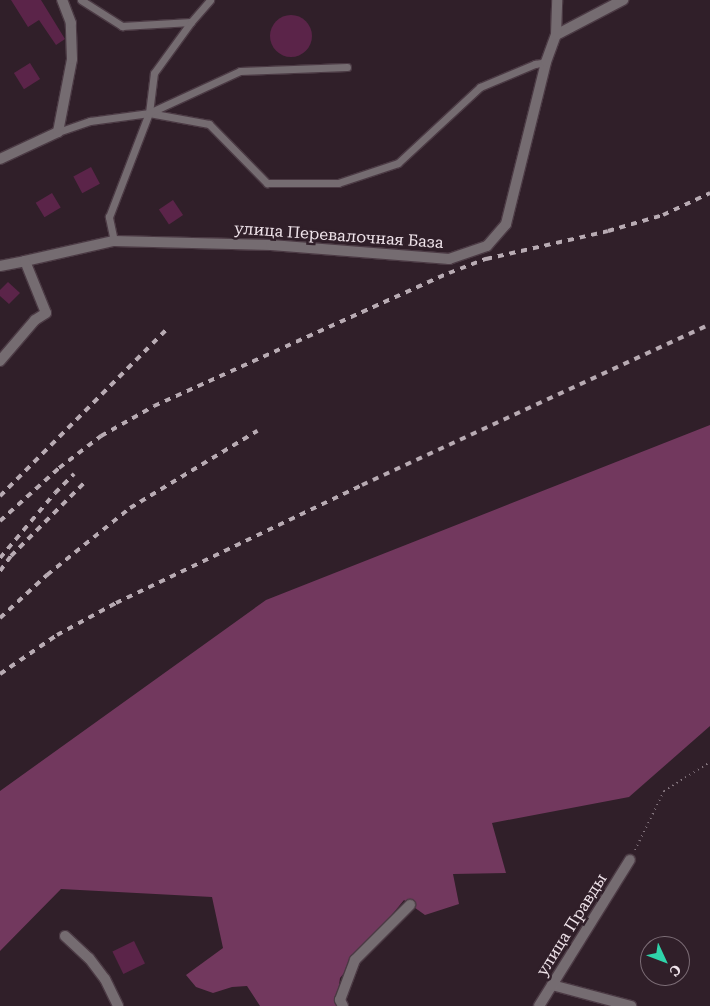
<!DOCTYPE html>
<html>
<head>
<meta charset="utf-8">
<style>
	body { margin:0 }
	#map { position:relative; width:710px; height:1006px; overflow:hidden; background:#301f29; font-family:"Roboto Serif",serif }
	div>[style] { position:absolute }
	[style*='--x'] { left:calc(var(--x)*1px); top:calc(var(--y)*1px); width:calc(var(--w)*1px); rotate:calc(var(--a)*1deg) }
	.forest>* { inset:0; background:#72385e }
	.building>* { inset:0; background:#5b2449; transform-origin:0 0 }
	.round { border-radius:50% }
	.path>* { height:2px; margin-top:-1px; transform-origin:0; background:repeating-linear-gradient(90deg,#83747d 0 1px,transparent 0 5px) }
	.roads { filter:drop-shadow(1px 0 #4b3a44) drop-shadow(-1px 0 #4b3a44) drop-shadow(0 1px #4b3a44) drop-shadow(0 -1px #4b3a44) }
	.service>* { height:7px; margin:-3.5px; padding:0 3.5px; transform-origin:3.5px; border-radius:3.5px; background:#756c71 }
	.minor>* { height:10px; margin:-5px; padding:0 5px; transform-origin:5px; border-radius:5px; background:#756c71 }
	.rail>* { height:4px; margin-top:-2px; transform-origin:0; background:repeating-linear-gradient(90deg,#b8abb3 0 6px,transparent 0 12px) }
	span { translate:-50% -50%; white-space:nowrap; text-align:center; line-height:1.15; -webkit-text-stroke:5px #301f29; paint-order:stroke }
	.street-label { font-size:16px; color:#eee2e9 }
	.north { position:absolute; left:640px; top:936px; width:50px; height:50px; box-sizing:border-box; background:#301f29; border:1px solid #7c6d76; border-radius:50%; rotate:133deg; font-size:14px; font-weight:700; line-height:20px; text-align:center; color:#eee2e9 }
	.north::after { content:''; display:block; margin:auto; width:18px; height:22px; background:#2fd4aa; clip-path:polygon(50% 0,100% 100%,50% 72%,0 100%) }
</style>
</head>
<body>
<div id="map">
	<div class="forest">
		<div style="clip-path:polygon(710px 425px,710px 726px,629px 797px,492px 823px,506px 873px,453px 874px,459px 904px,425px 915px,404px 900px,340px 978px,336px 1006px,260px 1006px,247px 986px,232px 987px,213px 993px,196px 987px,186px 975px,223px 948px,212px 897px,61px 889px,0 951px,0 791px,266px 600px)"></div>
	</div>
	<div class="building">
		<div style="clip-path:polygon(11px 0,41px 0,65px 39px,56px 45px,39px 20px,28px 27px)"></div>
		<div class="round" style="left:270px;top:15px;width:42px;height:42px"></div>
		<div style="left:30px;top:63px;width:19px;height:19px;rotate:58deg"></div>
		<div style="left:91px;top:167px;width:19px;height:20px;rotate:62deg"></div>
		<div style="left:52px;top:193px;width:17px;height:19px;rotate:59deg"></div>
		<div style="left:173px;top:200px;width:18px;height:17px;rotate:56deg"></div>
		<div style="clip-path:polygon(8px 282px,20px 293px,9px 304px,0 296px,0 290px)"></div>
		<div style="left:134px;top:941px;width:25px;height:24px;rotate:64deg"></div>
	</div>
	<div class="path">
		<div style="--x:635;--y:850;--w:66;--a:-63.8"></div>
		<div style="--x:664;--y:791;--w:54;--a:-32.2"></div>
	</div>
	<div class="roads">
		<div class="service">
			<div style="--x:81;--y:0;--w:49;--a:32.4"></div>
			<div style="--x:122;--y:26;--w:69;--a:-3.3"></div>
			<div style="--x:149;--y:113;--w:61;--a:10.4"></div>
			<div style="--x:209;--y:124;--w:83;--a:45.5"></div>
			<div style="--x:267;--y:183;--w:71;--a:0"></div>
			<div style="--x:338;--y:183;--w:63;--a:-18.4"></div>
			<div style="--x:398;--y:163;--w:112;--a:-42.8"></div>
			<div style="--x:480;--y:87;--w:60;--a:-22.7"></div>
			<div style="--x:535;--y:64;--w:11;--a:-10"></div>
			<div style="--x:58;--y:132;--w:34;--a:-19"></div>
			<div style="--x:90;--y:121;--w:60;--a:-7.7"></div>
			<div style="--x:149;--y:113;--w:40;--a:-82.9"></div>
			<div style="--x:154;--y:73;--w:63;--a:-54"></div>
			<div style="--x:191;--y:22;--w:29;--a:-49"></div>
			<div style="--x:114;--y:241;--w:25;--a:-102"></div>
			<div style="--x:109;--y:217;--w:111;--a:-69"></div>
			<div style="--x:149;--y:113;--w:100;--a:-24.8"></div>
			<div style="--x:240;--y:71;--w:107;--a:-2.1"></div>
		</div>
		<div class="minor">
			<div style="--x:556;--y:35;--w:76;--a:-27.6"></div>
			<div style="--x:0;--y:159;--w:64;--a:-25"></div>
			<div style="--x:58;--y:132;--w:74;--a:-79.1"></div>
			<div style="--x:72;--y:59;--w:36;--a:-92"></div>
			<div style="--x:71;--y:23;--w:25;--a:-111"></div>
			<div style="--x:25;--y:261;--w:91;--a:-12.7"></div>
			<div style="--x:114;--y:241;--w:157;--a:1.5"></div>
			<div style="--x:271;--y:245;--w:179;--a:4.5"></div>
			<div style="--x:449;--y:259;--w:40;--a:-18.9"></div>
			<div style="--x:487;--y:246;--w:29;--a:-49"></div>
			<div style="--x:506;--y:224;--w:167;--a:-76.1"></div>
			<div style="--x:546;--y:62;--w:29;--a:-70"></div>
			<div style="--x:556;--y:35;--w:35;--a:-88"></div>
			<div style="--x:0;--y:266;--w:25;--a:-11"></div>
			<div style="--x:25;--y:261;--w:56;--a:68"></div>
			<div style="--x:46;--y:313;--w:13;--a:148"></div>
			<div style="--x:35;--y:320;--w:54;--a:130.5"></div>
			<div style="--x:65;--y:936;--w:33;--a:43"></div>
			<div style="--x:89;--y:958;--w:26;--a:53"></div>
			<div style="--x:105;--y:979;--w:30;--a:64"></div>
			<div style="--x:552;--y:985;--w:82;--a:14.9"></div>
			<div style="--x:343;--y:1006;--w:7;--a:-117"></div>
			<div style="--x:340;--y:1000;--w:43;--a:-69.4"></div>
			<div style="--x:355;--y:960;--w:78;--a:-45"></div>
			<div style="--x:539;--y:1006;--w:172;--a:-58.1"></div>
		</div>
	</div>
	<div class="rail">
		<div style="--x:0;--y:496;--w:239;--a:-45"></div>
		<div style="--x:0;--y:521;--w:79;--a:-41.9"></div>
		<div style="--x:59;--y:468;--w:53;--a:-37.3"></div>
		<div style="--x:101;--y:436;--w:61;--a:-29.5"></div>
		<div style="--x:154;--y:406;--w:324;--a:-24.3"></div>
		<div style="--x:449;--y:273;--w:40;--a:-21"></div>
		<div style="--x:486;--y:259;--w:125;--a:-12.9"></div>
		<div style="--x:608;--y:231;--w:57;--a:-16.2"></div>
		<div style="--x:663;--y:215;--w:52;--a:-25.1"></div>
		<div style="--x:0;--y:558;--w:85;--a:-49.8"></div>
		<div style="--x:55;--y:493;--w:27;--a:-45"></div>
		<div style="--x:0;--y:571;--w:19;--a:-54"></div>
		<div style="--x:11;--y:556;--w:107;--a:-45"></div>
		<div style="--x:0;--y:618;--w:64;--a:-42.5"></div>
		<div style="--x:47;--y:575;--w:107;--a:-38.9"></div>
		<div style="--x:130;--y:508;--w:149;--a:-31.2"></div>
		<div style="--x:0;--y:674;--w:69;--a:-34.4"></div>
		<div style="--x:57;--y:635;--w:67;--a:-28.5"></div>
		<div style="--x:116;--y:603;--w:273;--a:-25.6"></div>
		<div style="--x:362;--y:485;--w:383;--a:-24.8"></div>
	</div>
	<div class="street-label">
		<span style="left:339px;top:236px;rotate:4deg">улица Перевалочная База</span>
		<span style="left:572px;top:925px;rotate:-58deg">улица Правды</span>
	</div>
	<div class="north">С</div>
</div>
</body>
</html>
